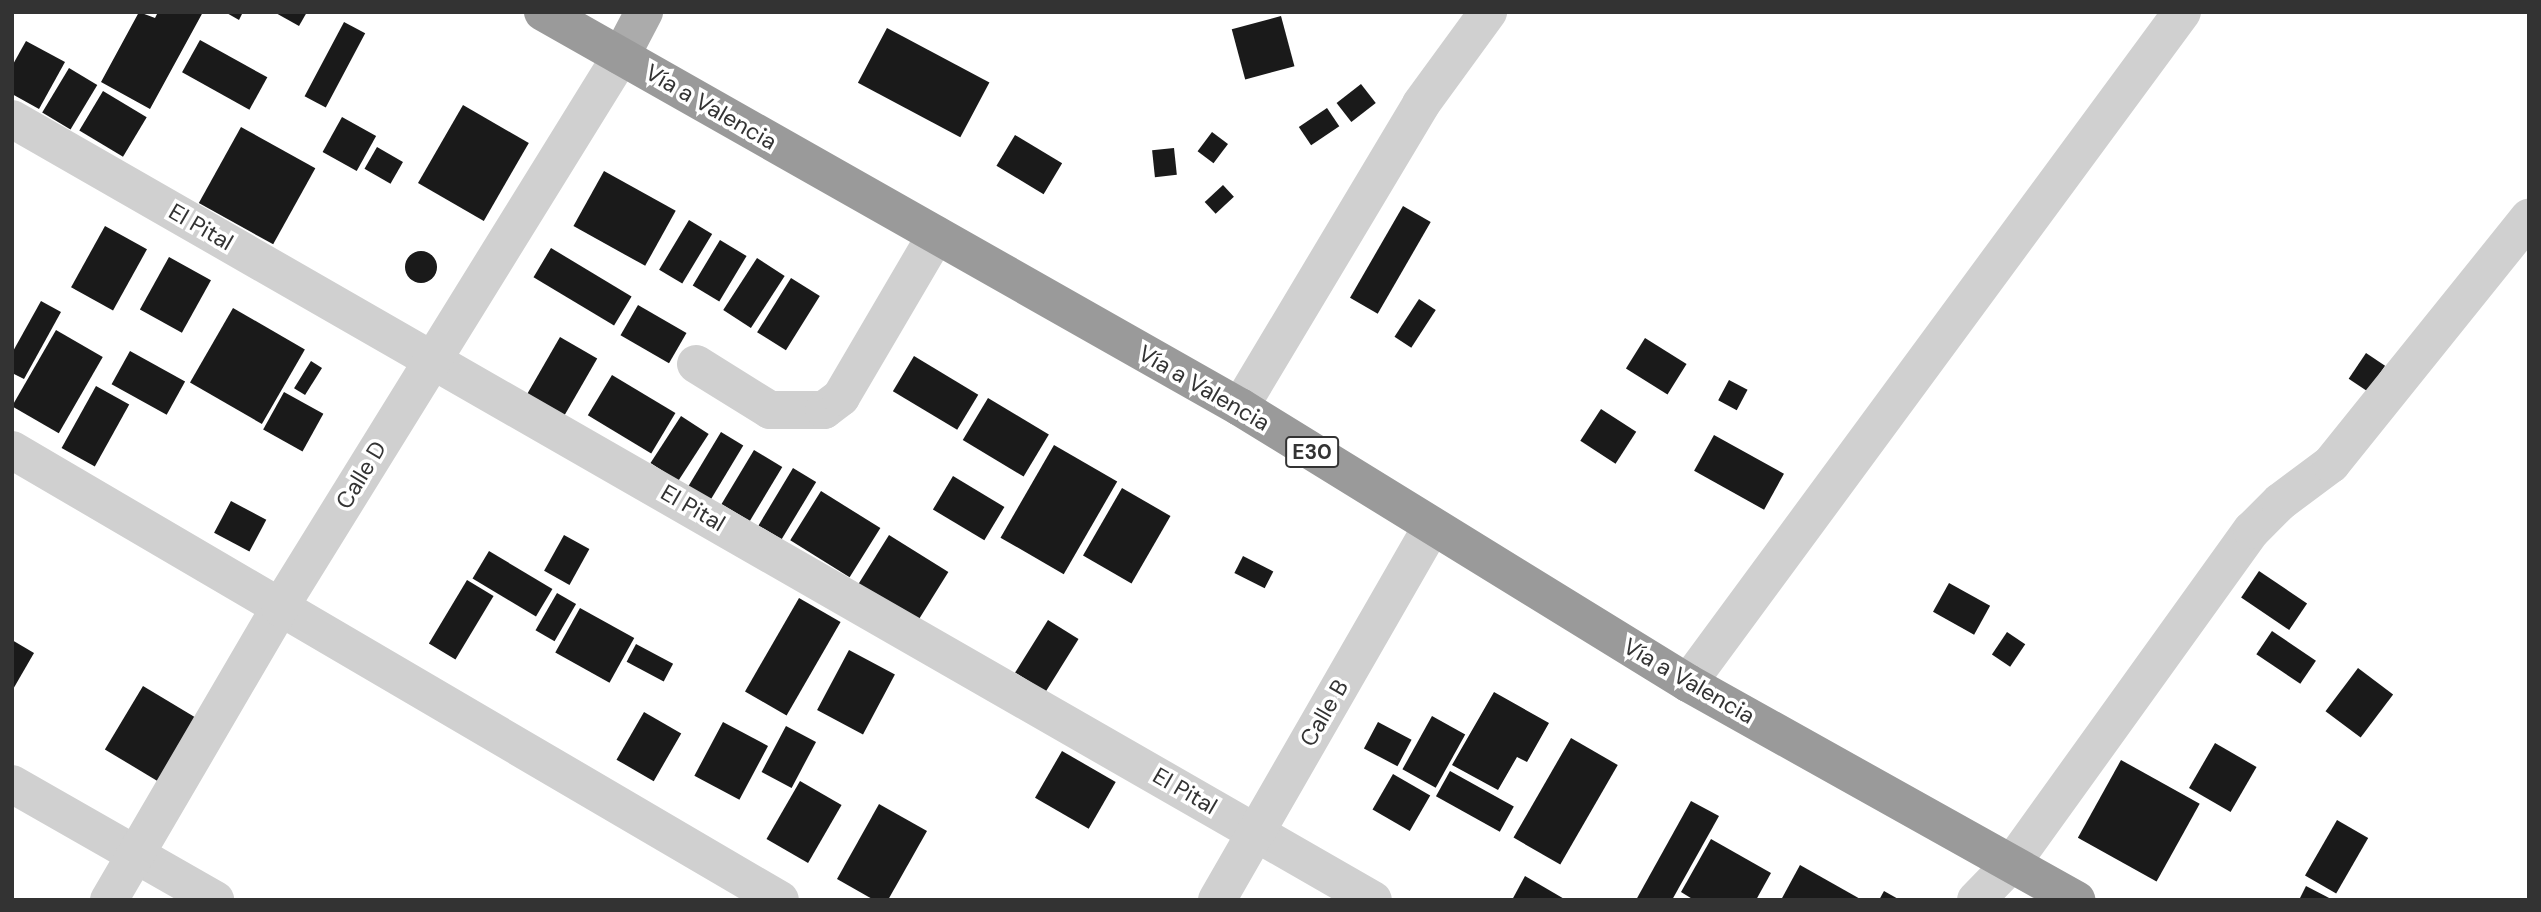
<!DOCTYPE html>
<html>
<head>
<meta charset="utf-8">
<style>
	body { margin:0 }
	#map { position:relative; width:2541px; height:912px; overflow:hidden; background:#fff; font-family:"DM Sans",sans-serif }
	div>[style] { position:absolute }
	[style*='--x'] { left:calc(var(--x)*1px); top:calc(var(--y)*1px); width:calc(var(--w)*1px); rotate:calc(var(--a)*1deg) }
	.building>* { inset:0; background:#1a1a1a; transform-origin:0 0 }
	.round { border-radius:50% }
	.minor>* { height:38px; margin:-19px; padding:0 19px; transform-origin:19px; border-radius:19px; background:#d0d0d0 }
	.major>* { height:38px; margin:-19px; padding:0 19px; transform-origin:19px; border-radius:19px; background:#ababab }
	.highway>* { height:38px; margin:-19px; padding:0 19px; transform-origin:19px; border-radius:19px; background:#9a9a9a }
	span { translate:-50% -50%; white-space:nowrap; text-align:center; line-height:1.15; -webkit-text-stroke:7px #fff; paint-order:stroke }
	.shield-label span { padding:2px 5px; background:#fff; border:2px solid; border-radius:5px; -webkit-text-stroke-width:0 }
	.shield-label { font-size:21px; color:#333; font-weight:700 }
	.street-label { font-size:23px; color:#333 }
	.frame { position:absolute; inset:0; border:14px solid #333; pointer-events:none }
</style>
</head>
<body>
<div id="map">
	<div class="building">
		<div style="clip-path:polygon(139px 12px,155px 18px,158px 12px,203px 12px,150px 109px,101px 82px)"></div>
		<div style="clip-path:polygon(225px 12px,243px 12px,239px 20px)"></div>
		<div style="clip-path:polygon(274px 12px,307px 12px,299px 26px)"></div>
		<div style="left:1281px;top:16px;width:52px;height:51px;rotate:75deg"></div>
		<div style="left:344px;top:22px;width:24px;height:84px;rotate:28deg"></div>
		<div style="left:887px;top:28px;width:116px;height:62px;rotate:28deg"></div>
		<div style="left:200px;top:40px;width:77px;height:37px;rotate:29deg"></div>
		<div style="clip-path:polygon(26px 41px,65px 62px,39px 109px,12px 94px,12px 66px)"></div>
		<div style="left:69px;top:68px;width:33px;height:52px;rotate:31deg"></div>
		<div style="left:1361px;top:84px;width:24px;height:31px;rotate:52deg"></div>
		<div style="left:103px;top:91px;width:51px;height:46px;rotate:31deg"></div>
		<div style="left:463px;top:105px;width:76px;height:90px;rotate:30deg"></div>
		<div style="left:1327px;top:108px;width:22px;height:34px;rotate:56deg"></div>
		<div style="left:342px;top:117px;width:39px;height:40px;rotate:29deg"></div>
		<div style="left:241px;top:127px;width:85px;height:87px;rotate:29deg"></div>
		<div style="left:1212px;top:132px;width:20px;height:24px;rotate:37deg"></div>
		<div style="left:1015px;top:135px;width:55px;height:36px;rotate:31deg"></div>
		<div style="left:377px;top:147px;width:30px;height:25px;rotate:30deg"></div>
		<div style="left:1174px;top:148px;width:27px;height:22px;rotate:84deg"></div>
		<div style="left:604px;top:171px;width:82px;height:63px;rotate:29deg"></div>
		<div style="left:1223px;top:185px;width:16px;height:25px;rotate:47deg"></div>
		<div style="left:1403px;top:206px;width:32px;height:106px;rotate:30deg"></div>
		<div style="left:689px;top:220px;width:27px;height:58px;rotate:31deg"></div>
		<div style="left:105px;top:226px;width:48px;height:70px;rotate:29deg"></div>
		<div style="left:720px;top:240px;width:31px;height:53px;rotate:31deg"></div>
		<div style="left:551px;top:248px;width:94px;height:34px;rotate:31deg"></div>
		<div class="round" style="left:405px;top:251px;width:32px;height:32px"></div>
		<div style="left:169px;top:257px;width:48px;height:60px;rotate:29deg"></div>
		<div style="left:757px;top:258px;width:33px;height:62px;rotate:33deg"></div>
		<div style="left:791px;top:278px;width:34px;height:64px;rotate:32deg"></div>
		<div style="left:1419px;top:299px;width:20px;height:45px;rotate:33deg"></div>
		<div style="clip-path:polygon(41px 301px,61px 312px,24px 379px,12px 373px,12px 353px)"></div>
		<div style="left:638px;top:305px;width:56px;height:35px;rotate:30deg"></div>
		<div style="left:233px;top:308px;width:83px;height:86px;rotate:30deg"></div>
		<div style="left:56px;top:330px;width:54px;height:88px;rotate:30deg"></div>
		<div style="left:560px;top:337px;width:43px;height:66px;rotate:30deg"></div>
		<div style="left:1645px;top:338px;width:49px;height:36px;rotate:32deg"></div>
		<div style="left:130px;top:351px;width:63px;height:38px;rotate:29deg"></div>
		<div style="left:2366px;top:353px;width:23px;height:31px;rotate:34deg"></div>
		<div style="left:914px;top:356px;width:75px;height:41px;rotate:31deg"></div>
		<div style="left:311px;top:361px;width:13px;height:32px;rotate:32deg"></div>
		<div style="left:612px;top:375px;width:74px;height:47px;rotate:31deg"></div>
		<div style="left:1729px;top:380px;width:21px;height:23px;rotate:28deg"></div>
		<div style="left:96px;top:386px;width:38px;height:71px;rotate:29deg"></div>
		<div style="left:284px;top:392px;width:45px;height:43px;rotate:29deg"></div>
		<div style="left:988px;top:398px;width:71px;height:49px;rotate:31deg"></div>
		<div style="left:1601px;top:409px;width:42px;height:38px;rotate:33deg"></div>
		<div style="left:681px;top:416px;width:33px;height:56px;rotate:33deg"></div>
		<div style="left:721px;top:432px;width:26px;height:66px;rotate:31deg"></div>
		<div style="left:1714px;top:435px;width:80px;height:41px;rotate:29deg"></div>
		<div style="left:1054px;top:445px;width:73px;height:107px;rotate:30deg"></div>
		<div style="left:754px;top:450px;width:33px;height:63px;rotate:31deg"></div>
		<div style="left:793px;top:468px;width:27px;height:67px;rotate:31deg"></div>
		<div style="left:953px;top:476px;width:60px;height:39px;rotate:31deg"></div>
		<div style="left:1122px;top:488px;width:56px;height:78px;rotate:30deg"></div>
		<div style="left:821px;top:491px;width:70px;height:58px;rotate:32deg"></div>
		<div style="left:231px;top:501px;width:40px;height:36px;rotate:28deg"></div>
		<div style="left:564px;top:535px;width:29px;height:41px;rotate:29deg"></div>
		<div style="left:889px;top:535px;width:70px;height:60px;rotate:32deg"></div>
		<div style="left:489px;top:551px;width:74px;height:32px;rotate:31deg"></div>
		<div style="left:1243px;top:556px;width:34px;height:19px;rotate:27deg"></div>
		<div style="left:2259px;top:571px;width:58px;height:32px;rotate:34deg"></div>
		<div style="left:467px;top:580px;width:31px;height:74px;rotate:31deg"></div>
		<div style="left:1949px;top:583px;width:47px;height:33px;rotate:29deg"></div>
		<div style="left:557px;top:593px;width:22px;height:43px;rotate:30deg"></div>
		<div style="left:799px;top:598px;width:48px;height:108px;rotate:30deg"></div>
		<div style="left:580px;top:608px;width:62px;height:51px;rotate:29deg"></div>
		<div style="left:1048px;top:620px;width:36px;height:62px;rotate:32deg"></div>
		<div style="left:2272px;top:631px;width:53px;height:28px;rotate:34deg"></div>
		<div style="left:2007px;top:632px;width:22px;height:27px;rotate:34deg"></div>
		<div style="clip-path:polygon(12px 640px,34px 653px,12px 691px)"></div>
		<div style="left:636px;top:644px;width:42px;height:20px;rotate:28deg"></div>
		<div style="left:849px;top:650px;width:52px;height:68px;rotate:28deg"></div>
		<div style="left:2358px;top:668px;width:44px;height:54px;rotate:37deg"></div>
		<div style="left:143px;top:686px;width:68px;height:74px;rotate:31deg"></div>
		<div style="clip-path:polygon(1494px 692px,1549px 723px,1527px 762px,1517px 757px,1498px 790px,1452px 765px)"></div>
		<div style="left:644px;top:712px;width:43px;height:55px;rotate:30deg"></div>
		<div style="left:1432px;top:716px;width:38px;height:61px;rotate:29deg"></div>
		<div style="left:723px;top:722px;width:51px;height:61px;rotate:28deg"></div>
		<div style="left:1378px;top:722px;width:38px;height:30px;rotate:28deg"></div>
		<div style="left:786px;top:726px;width:34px;height:52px;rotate:28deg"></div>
		<div style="left:1571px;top:738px;width:54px;height:115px;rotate:30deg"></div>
		<div style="left:2215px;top:743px;width:48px;height:52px;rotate:30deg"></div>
		<div style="left:1062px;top:751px;width:62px;height:54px;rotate:30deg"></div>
		<div style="left:2121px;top:760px;width:90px;height:89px;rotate:29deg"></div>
		<div style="left:1450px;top:771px;width:73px;height:29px;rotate:29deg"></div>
		<div style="left:1393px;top:774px;width:43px;height:41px;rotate:30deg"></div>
		<div style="left:800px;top:781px;width:48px;height:67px;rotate:30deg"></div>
		<div style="clip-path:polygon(1691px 801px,1719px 816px,1672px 900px,1636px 900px)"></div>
		<div style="clip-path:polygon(879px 804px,927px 831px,888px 900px,874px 900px,837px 879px)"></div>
		<div style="left:2337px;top:820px;width:36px;height:64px;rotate:30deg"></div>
		<div style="clip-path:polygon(1711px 839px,1771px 873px,1756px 900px,1694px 900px,1681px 892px)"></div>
		<div style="clip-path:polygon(1800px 865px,1862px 900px,1781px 900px)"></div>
		<div style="clip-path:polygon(1525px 876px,1566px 900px,1512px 900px)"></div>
		<div style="clip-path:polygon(2306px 886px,2333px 900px,2299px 900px)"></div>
		<div style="clip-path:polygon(1884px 891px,1900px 900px,1879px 900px)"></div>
	</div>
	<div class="minor">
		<div style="--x:12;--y:119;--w:1569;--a:29.85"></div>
		<div style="--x:696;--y:364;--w:87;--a:31.9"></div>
		<div style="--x:770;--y:410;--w:54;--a:0"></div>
		<div style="--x:824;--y:410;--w:21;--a:-37"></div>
		<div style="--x:841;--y:397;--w:188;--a:-59.6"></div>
		<div style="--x:1240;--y:407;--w:353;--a:-59.1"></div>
		<div style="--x:1421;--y:104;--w:114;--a:-53.9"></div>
		<div style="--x:12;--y:450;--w:890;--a:30.37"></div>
		<div style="--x:1688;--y:683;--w:833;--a:-53.64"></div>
		<div style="--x:12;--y:784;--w:234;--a:29.7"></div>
		<div style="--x:109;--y:900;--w:339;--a:-59.7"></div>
		<div style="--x:280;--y:607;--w:648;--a:-58.25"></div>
		<div style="--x:1217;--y:900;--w:431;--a:-60.1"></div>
		<div style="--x:1976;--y:900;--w:53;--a:-45.8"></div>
		<div style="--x:2013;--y:862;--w:409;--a:-54.3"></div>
		<div style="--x:2252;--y:530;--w:40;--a:-45"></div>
		<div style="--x:2280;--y:502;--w:64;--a:-36.7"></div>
		<div style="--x:2331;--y:464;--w:316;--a:-51.2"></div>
	</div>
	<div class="major">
		<div style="--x:621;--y:56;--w:50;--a:-62.4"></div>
	</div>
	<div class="highway">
		<div style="--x:543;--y:12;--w:801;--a:29.54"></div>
		<div style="--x:1240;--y:407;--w:526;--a:31.64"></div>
		<div style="--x:1688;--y:683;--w:445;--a:29.2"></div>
	</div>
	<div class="shield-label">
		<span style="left:1312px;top:452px">E30</span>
	</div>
	<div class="street-label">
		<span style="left:711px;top:107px;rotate:30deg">Vía a Valencia</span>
		<span style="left:201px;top:227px;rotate:30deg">El Pital</span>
		<span style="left:1204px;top:388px;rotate:30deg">Vía a Valencia</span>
		<span style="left:361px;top:475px;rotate:-59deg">Calle D</span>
		<span style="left:693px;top:508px;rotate:30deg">El Pital</span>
		<span style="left:1689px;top:681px;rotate:30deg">Vía a Valencia</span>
		<span style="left:1324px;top:713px;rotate:-60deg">Calle B</span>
		<span style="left:1185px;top:791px;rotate:30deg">El Pital</span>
	</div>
	<div class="frame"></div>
</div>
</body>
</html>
